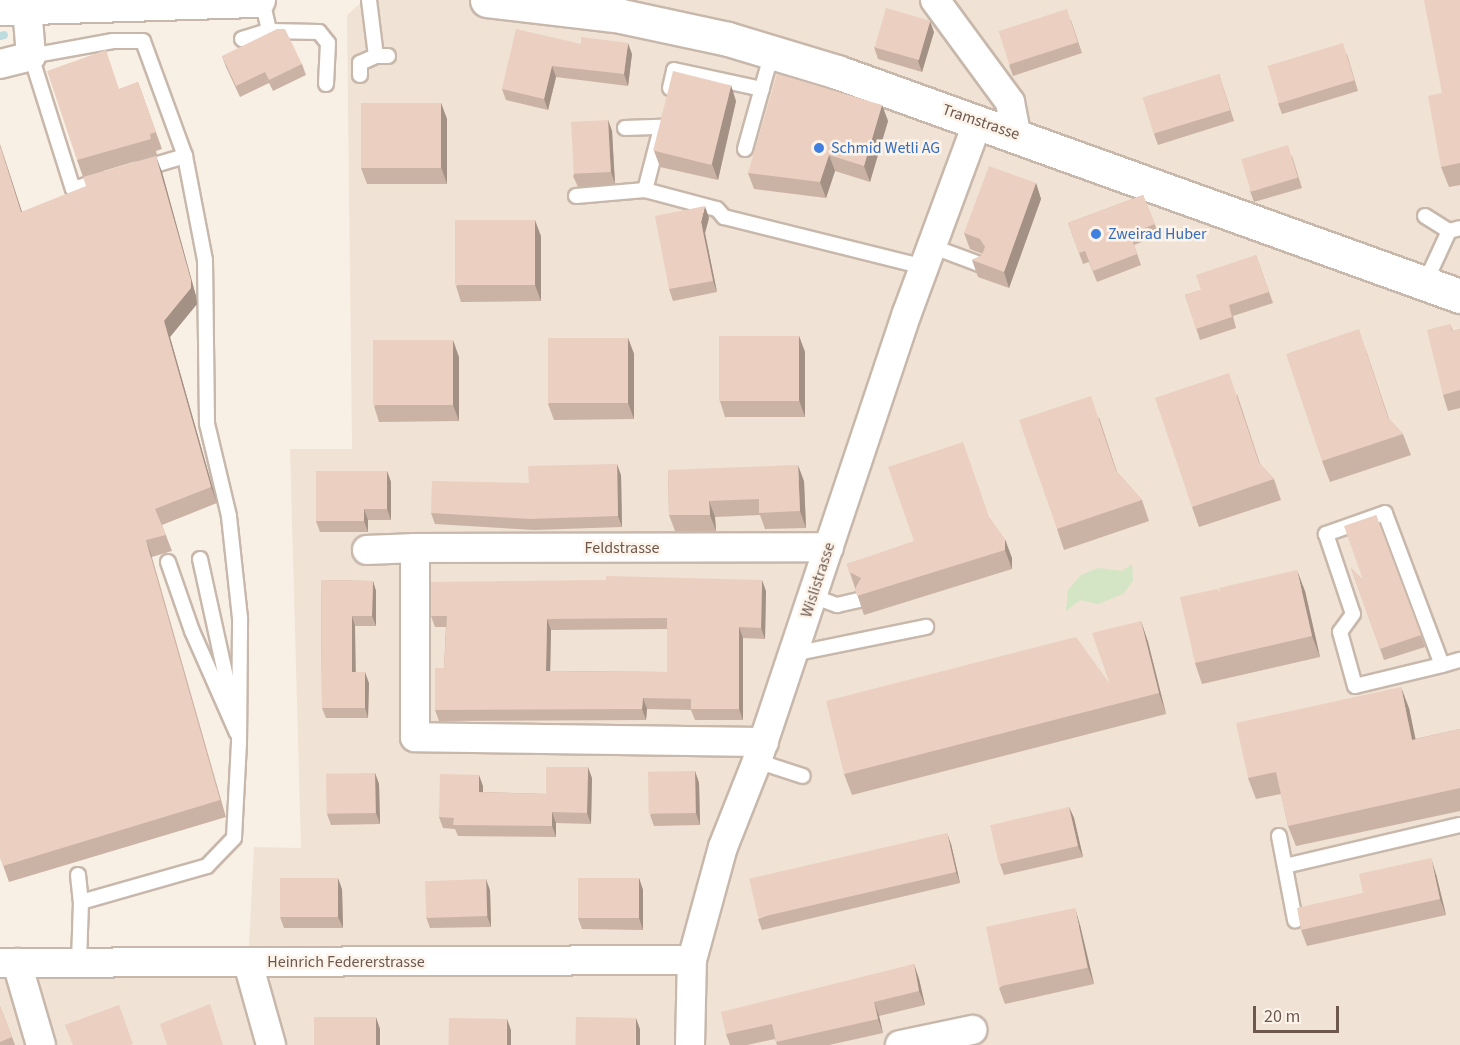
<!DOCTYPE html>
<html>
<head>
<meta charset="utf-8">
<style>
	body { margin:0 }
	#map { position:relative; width:1460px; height:1045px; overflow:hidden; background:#f9f0e5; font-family:"Source Sans 3",sans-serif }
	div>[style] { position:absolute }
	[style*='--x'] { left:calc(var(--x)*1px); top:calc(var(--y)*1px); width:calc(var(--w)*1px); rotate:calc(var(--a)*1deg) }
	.residential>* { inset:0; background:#f0e2d4 }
	.green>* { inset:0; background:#d3e5c5 }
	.stream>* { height:8px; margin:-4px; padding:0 4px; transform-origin:4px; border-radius:4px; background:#bcdce0 }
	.roads { filter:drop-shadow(2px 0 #c8b8ac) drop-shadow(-2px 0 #c8b8ac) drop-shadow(0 2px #c8b8ac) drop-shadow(0 -2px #c8b8ac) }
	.lane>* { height:14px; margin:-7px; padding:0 7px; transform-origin:7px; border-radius:7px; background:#fff }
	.street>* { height:28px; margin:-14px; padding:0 14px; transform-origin:14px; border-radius:14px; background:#fff }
	.secondary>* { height:33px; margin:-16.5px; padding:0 16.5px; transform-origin:16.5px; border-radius:16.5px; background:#fff }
	.wall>* { inset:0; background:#cab2a5 }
	.shaded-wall>* { inset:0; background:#a49186; transform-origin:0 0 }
	.building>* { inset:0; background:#ebcfc0; transform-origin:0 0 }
	.dots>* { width:16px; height:16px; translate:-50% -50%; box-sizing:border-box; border:3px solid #fcf4ea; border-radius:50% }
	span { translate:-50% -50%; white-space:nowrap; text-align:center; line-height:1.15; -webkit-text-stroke:5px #fcf4ea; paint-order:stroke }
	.street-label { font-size:16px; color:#6e584d }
	.shop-label { font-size:16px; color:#366cbe }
	.left { translate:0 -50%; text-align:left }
	.scale { position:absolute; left:1253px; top:1006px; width:86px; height:27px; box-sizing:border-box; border:3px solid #6e584d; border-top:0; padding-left:8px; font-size:18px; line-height:21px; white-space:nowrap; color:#6e584d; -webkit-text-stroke:4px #fcf4ea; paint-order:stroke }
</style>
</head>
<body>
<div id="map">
	<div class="residential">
		<div style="clip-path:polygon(364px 0,1460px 0,1460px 1045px,0 1045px,0 963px,248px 963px,254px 847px,301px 848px,290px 449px,352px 449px,347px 15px)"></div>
	</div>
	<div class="green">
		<div style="clip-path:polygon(1132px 564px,1133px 581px,1123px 594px,1098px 604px,1080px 600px,1066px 611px,1068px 590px,1081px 575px,1098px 568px,1122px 571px)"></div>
	</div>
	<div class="stream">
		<div style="--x:0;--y:36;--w:4;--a:-14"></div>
	</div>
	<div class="roads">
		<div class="lane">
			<div style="--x:262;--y:0;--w:32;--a:77"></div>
			<div style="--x:269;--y:31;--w:50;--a:1.1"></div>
			<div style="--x:319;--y:32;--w:14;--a:51"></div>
			<div style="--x:328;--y:43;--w:41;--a:92.8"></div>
			<div style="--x:369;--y:0;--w:56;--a:82.9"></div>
			<div style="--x:376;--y:56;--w:12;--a:0"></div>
			<div style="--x:242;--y:39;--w:28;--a:-17"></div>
			<div style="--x:360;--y:75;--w:12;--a:-90"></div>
			<div style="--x:360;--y:63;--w:17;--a:-24"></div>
			<div style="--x:670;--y:88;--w:18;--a:-77"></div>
			<div style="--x:674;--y:70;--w:90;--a:12.2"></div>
			<div style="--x:625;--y:128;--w:36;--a:-2"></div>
			<div style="--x:659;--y:136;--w:56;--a:104.5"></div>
			<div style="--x:645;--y:190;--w:74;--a:14.8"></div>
			<div style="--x:717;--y:209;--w:11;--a:49"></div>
			<div style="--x:724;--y:217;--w:206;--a:14"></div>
			<div style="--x:745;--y:149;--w:101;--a:-74.4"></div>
			<div style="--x:141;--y:169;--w:46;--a:-16.5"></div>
			<div style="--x:576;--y:196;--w:69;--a:-5"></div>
			<div style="--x:1425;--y:216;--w:28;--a:32"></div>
			<div style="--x:931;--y:246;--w:54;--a:20.4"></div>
			<div style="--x:1425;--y:283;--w:57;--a:-65.2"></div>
			<div style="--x:1449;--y:231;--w:11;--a:-15"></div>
			<div style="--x:200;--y:559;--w:154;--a:77.6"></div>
			<div style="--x:168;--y:562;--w:73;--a:70.8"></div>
			<div style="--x:192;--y:631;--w:111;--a:66.2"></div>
			<div style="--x:812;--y:596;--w:27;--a:20"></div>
			<div style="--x:837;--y:605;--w:23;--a:-13"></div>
			<div style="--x:793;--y:654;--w:136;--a:-11.5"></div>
			<div style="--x:1442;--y:665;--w:162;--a:-110.6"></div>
			<div style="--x:1385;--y:513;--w:63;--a:160.4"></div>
			<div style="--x:1326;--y:534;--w:84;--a:71.4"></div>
			<div style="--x:1353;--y:614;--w:22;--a:126"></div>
			<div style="--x:1340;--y:632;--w:56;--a:74.5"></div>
			<div style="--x:1355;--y:686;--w:89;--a:-13.6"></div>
			<div style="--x:1442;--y:665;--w:19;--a:-16"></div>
			<div style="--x:757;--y:761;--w:48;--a:18.1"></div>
			<div style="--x:1279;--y:836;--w:86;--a:79.2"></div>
			<div style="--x:1285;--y:866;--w:180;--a:-13.2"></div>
			<div style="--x:78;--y:875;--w:27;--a:84"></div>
			<div style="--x:79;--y:962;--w:60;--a:-88.1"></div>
			<div style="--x:81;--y:902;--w:131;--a:-15.9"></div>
			<div style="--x:207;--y:866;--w:39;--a:-46"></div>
			<div style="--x:234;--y:838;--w:95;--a:-87"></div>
			<div style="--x:239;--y:743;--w:125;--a:-89.5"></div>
			<div style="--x:240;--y:618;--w:103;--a:-96.2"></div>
			<div style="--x:229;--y:516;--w:95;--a:-103.4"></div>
			<div style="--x:207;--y:424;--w:164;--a:-90.7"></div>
			<div style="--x:205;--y:260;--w:106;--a:-100.9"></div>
			<div style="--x:185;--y:156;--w:122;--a:-110.1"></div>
			<div style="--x:143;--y:41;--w:30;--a:180"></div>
			<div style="--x:113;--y:41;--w:83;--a:169.6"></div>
			<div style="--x:31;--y:56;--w:139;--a:72.5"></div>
			<div style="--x:73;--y:189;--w:30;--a:-17"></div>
		</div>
		<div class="street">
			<div style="--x:935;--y:0;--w:127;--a:53.7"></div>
			<div style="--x:1010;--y:102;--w:33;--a:79"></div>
			<div style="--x:0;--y:64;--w:32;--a:-14"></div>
			<div style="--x:31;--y:56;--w:49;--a:-94.7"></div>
			<div style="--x:367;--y:550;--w:48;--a:-2.4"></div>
			<div style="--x:764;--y:742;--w:349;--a:-179.2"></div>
			<div style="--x:415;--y:737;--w:189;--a:-90"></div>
			<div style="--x:415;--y:548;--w:414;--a:-0.1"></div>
			<div style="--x:0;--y:963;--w:692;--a:-0.25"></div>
			<div style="--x:17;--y:963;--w:85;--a:73.7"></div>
			<div style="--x:248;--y:963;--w:85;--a:74.3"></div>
			<div style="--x:690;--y:1045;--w:85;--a:-88.7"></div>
			<div style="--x:692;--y:960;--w:117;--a:-74.7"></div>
			<div style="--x:723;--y:847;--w:92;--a:-68.4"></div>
			<div style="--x:757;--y:761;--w:472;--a:-71.5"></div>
			<div style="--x:907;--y:313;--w:205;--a:-69.7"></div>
			<div style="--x:900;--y:1045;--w:74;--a:-11.8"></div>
		</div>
		<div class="secondary">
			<div style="--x:487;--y:0;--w:135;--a:6.8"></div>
			<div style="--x:621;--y:16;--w:109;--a:12.1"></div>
			<div style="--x:728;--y:39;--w:114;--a:16.8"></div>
			<div style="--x:837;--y:72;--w:662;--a:19.78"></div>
			<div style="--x:0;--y:8;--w:258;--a:-1.8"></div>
		</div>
	</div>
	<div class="wall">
		<div style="clip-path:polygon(1460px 0,1460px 185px,1449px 187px,1441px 167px,1442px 93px)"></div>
		<div style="clip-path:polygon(1071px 20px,1082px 53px,1013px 76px,1009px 65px)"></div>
		<div style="clip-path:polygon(934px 32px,922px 72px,878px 59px,874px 47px)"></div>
		<div style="clip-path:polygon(581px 44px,632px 54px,628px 86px,556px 77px,548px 110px,506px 100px,502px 89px)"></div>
		<div style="clip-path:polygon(1347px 54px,1358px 91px,1282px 114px,1278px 103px)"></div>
		<div style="clip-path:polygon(222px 56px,302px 64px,306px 75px,273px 91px,269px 83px,240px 97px,226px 67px)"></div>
		<div style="clip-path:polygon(1219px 74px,1234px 121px,1158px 145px,1154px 134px)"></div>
		<div style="clip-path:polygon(138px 82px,162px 149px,156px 151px,157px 155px,83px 177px,77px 160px,120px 89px)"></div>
		<div style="clip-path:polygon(736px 101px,718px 180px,660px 167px,654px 151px)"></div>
		<div style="clip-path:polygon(441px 103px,447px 119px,447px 184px,367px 184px,361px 168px)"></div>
		<div style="clip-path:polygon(882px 105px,888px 121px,870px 182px,835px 171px,826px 198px,754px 189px,748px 173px)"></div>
		<div style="clip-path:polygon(608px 120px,612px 131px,615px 184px,578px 187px,573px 176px)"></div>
		<div style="clip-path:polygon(0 144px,22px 212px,162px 172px,196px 296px,197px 304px,170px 337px,217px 503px,162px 525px,172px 551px,152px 557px,226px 817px,9px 882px,0 857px)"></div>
		<div style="clip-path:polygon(1292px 156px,1302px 188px,1254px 202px,1250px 191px)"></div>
		<div style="clip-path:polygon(1036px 183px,1041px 199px,1009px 288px,978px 277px,972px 260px,982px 255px,983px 254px,970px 249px,964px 233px)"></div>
		<div style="clip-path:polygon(1143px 195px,1159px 235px,1134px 245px,1141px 265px,1097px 282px,1089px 262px,1083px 264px,1068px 223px)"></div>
		<div style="clip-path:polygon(709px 218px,705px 233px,717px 292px,673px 301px,669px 289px)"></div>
		<div style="clip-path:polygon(541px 236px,541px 301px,461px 302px,456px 286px)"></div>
		<div style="clip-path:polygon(1256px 255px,1273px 303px,1233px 316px,1236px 328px,1200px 340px,1185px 295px,1201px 290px)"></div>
		<div style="clip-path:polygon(1450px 324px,1453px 331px,1460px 329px,1460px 408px,1448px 411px,1443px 395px)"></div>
		<div style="clip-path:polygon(799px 336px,805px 352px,805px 417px,725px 417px,720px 401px)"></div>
		<div style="clip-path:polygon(628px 338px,634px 354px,634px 419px,554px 420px,548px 404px)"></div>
		<div style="clip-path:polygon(1366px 350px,1389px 419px,1403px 434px,1411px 455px,1330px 482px,1322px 461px)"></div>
		<div style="clip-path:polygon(459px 357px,459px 421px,379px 422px,374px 406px)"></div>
		<div style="clip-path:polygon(1237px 394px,1260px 464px,1274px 479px,1281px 500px,1199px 527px,1192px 507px)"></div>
		<div style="clip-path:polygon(1099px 417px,1117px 472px,1142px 500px,1149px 521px,1064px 550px,1057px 529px)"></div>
		<div style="clip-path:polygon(668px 470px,804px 481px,806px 528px,765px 529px,760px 515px,715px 517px,716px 531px,675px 531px,669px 515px)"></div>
		<div style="clip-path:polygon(387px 471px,391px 482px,391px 520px,368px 520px,368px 532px,320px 532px,316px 521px)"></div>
		<div style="clip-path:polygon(621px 475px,622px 527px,534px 530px,435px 524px,431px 513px,529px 483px)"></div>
		<div style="clip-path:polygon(1376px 515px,1425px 647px,1384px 660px,1351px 568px,1363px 580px)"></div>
		<div style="clip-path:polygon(990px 518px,1012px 558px,1012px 569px,864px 615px,847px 564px)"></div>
		<div style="clip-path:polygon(321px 580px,373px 581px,376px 591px,376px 626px,355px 626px,355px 672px,369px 683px,368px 718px,326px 718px,322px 708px)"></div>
		<div style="clip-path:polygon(evenodd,766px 591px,765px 639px,743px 638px,743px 720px,695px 720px,691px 710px,647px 709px,646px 720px,439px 721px,435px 710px,444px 668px,446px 627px,435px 627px,431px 616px,766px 591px,667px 629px,667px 672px,550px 671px,551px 630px,667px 629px)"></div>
		<div style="clip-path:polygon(1305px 591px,1320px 657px,1202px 684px,1195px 663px,1221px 593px)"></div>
		<div style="clip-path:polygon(1141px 621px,1148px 642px,1166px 714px,852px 795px,844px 774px,1110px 684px)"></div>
		<div style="clip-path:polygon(1409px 708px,1415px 739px,1460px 729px,1460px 811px,1296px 846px,1288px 826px,1281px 794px,1256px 799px,1248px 778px)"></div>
		<div style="clip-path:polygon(695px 771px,699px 783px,700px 825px,654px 826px,650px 815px)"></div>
		<div style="clip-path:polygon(375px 773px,379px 784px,380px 824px,331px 825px,327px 814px)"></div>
		<div style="clip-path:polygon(592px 778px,591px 824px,556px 823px,556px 837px,458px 836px,455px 829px,443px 828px,439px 817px,483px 786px,483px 792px,546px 794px)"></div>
		<div style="clip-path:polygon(1069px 807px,1074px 818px,1083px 857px,1004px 875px,1000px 864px)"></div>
		<div style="clip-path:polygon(951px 844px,960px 883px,762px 930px,758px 919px)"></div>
		<div style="clip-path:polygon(1436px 874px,1446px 915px,1307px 946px,1301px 930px,1363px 893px)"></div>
		<div style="clip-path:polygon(639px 878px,643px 890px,643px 930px,582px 929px,578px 918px)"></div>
		<div style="clip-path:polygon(342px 889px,343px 928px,284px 928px,280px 917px)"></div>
		<div style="clip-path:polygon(490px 890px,491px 927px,430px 928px,426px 917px)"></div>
		<div style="clip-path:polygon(1080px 925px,1094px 984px,1005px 1004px,999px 988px)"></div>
		<div style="clip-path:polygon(914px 964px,919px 979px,925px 1005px,879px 1016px,883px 1033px,829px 1045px,777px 1045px,775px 1039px,747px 1045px,730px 1045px,726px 1034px)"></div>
		<div style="clip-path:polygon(0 1006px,12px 1037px,15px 1045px,0 1045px)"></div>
	</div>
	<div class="shaded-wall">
		<div style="clip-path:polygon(930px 21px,934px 32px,922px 72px,918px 61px)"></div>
		<div style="clip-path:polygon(628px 43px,632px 54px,628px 86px,624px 74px)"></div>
		<div style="clip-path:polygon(552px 66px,556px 77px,548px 110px,544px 99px)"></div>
		<div style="clip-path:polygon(731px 85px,736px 101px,718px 180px,712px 164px)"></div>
		<div style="clip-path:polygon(441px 103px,447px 119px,447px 184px,441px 167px)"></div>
		<div style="clip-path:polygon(882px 105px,888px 121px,870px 182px,864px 166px)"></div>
		<div style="clip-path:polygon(608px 120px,612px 131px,615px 184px,611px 172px)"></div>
		<div style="clip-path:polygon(0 144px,27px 228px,21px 212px)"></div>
		<div style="clip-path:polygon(829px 155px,835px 171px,826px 198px,820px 182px)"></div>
		<div style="clip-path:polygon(156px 156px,162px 172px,196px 296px,197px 304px,170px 337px,217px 503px,211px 487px,164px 321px)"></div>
		<div style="clip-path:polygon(1036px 183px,1041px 199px,1009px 288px,1004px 272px)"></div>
		<div style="clip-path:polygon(705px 206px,709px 218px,705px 233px,717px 292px,713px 281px,701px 222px)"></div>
		<div style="clip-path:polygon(535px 220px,541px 236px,541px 301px,535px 285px)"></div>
		<div style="clip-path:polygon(799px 336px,805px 352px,805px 417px,799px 400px)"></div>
		<div style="clip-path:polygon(628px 338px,634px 354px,634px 419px,628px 403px)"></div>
		<div style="clip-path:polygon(453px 340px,459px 357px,459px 421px,453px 405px)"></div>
		<div style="clip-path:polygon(617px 464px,621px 475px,622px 527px,618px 516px)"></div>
		<div style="clip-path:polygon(798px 465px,804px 481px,806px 528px,800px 511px)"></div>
		<div style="clip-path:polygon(387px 471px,391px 482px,391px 520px,387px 509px)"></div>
		<div style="clip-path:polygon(709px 501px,715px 517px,716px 531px,710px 515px)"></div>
		<div style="clip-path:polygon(364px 509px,368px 520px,368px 532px,364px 521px)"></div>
		<div style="clip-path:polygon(1005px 539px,1012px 558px,1012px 569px,1005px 550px)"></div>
		<div style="left:146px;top:540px;width:18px;height:270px;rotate:71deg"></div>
		<div style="clip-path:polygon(1297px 570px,1305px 591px,1320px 657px,1312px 636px)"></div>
		<div style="clip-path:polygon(762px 580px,766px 591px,765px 639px,761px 628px)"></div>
		<div style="clip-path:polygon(373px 581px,376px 591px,376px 626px,372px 616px)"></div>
		<div style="clip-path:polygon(352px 616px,355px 626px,356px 682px,352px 672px)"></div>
		<div style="clip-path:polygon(547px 619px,551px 630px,550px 682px,546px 671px)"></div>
		<div style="clip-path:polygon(1141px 621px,1148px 642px,1166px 714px,1159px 693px)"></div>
		<div style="clip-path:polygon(739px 627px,743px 638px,743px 720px,739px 709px)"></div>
		<div style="clip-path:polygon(365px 672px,369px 683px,368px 718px,365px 708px)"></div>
		<div style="clip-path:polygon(1401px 687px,1409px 708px,1420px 760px,1412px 740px)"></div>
		<div style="clip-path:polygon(643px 698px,647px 709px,646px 720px,642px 709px)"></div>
		<div style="clip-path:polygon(588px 767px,592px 778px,591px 824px,587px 813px)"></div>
		<div style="clip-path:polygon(695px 771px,699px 783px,700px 825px,696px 813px)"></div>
		<div style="clip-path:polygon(375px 773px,379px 784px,380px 824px,376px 813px)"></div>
		<div style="clip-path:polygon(479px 775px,483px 786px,483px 803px,479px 792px)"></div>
		<div style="clip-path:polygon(1069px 807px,1074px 818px,1083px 857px,1078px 846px)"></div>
		<div style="clip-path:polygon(552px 812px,556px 823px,556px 837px,552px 826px)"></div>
		<div style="clip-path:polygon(947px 833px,951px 844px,960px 883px,956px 872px)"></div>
		<div style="clip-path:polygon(1431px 858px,1436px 874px,1446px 915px,1440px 899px)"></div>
		<div style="clip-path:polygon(338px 878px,342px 889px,343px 928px,338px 917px)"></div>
		<div style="clip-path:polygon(639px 878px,643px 890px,643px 930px,639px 918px)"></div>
		<div style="clip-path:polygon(486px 879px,490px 890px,491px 927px,487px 916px)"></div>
		<div style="clip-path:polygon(1075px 908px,1080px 925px,1094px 984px,1088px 968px)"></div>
		<div style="clip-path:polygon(914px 964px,919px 979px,925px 1005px,919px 991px)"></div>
		<div style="clip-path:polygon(874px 1002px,879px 1016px,883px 1033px,878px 1019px)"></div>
		<div style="clip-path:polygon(376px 1017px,380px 1029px,380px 1045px,376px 1045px)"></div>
		<div style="clip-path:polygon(636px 1018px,640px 1029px,640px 1045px,636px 1045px)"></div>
		<div style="clip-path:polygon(507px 1019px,511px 1030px,511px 1045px,507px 1045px)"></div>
	</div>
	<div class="building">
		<div style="clip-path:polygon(1424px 0,1460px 0,1460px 163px,1441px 167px,1428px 96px,1442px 93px)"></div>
		<div style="left:886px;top:8px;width:46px;height:41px;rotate:16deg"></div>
		<div style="left:1067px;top:9px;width:35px;height:72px;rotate:72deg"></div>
		<div style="clip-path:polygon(277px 29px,285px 29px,302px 64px,269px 80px,265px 72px,236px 86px,222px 56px)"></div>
		<div style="clip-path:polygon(516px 29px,581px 44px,581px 37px,628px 43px,624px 74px,552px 66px,544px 99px,502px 89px)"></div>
		<div style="left:1343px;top:43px;width:39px;height:79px;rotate:73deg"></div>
		<div style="clip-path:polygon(106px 50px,119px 89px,138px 82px,156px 132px,150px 134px,151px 139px,77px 160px,47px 71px)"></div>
		<div style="left:673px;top:71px;width:60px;height:82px;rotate:14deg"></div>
		<div style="clip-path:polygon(777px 74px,882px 105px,864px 166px,829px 155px,820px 182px,748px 173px)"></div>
		<div style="left:1219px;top:74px;width:38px;height:80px;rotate:73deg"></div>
		<div style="left:361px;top:103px;width:80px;height:65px"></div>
		<div style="left:608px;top:120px;width:52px;height:37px;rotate:87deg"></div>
		<div style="left:1288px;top:145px;width:34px;height:49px;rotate:73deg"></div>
		<div style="clip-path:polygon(0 146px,21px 212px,86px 186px,83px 177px,156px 156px,191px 280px,191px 288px,164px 321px,211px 487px,155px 509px,166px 535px,146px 540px,220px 800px,3px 866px,0 857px)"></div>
		<div style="clip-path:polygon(989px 166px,1036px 183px,1004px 272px,972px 260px,982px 255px,985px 247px,980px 239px,964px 233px)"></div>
		<div style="clip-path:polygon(1143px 195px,1155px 224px,1130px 234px,1137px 254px,1093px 271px,1085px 251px,1079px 253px,1068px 223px)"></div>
		<div style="clip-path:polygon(705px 206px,701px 222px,713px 281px,669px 289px,655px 216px)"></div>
		<div style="left:535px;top:220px;width:65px;height:80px;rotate:90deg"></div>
		<div style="clip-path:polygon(1256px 255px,1269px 292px,1229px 305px,1232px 317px,1196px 329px,1185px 295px,1201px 290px,1196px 275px)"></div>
		<div style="clip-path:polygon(1450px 324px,1452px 331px,1460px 329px,1460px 390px,1443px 395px,1427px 330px)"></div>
		<div style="clip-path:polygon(1359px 329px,1388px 418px,1403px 434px,1322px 461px,1286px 354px)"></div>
		<div style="left:719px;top:336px;width:80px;height:65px"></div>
		<div style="left:628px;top:338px;width:65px;height:80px;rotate:90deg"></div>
		<div style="left:453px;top:340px;width:65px;height:80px;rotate:90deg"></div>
		<div style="clip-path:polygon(1229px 373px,1259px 463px,1274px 479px,1192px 507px,1155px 398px)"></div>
		<div style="clip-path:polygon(1091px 396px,1116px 471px,1142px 500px,1057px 529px,1019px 420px)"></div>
		<div style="clip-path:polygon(963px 442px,989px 517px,1005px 539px,1005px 550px,857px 596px,855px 589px,861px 578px,849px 572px,847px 564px,914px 541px,888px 467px)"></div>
		<div style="clip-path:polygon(617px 464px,618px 516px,530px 519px,431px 513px,432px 481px,529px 483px,528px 466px)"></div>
		<div style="clip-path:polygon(798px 465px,800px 511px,759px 513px,759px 499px,709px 501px,710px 515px,669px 515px,668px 470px)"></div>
		<div style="clip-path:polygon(316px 471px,387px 471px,387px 509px,364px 509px,364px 521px,316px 521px)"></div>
		<div style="clip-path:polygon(1376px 515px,1421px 635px,1380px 649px,1351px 568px,1363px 580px,1344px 526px)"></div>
		<div style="clip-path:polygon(1297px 570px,1312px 636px,1195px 663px,1180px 597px,1217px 589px,1221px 593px,1219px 588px)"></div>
		<div style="clip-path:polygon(evenodd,606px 576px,762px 580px,761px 628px,739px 627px,739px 709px,691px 709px,691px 699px,643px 698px,642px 709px,435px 710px,435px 668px,444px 668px,447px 616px,431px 616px,431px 582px,606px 580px,606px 576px,667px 618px,667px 672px,546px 671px,547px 619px,667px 618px)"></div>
		<div style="clip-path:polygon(321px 580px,373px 581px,372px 616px,352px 616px,352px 672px,365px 672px,365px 708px,322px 708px)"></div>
		<div style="clip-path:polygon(1141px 621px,1159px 693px,844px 774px,826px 701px,1076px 637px,1110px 684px,1092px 633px)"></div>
		<div style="clip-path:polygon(1401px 687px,1412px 740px,1460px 729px,1460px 788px,1288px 826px,1276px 772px,1248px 778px,1236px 723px)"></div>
		<div style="clip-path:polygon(546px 767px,588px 767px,587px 813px,552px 812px,552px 826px,453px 825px,454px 818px,439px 817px,440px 774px,479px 775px,479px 792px,546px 794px)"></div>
		<div style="left:695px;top:771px;width:42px;height:47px;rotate:89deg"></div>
		<div style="left:375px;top:773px;width:40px;height:49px;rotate:89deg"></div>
		<div style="left:1069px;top:807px;width:40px;height:81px;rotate:77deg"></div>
		<div style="left:947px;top:833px;width:40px;height:203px;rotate:77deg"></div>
		<div style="clip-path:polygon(1431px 858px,1440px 899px,1301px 930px,1297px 908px,1363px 893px,1359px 874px)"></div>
		<div style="left:280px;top:878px;width:58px;height:39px"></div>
		<div style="left:639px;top:878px;width:40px;height:61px;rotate:90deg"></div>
		<div style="left:486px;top:879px;width:37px;height:61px;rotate:88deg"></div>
		<div style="left:1075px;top:908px;width:61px;height:91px;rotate:78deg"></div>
		<div style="clip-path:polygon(914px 964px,919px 991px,874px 1002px,878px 1019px,776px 1042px,772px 1024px,726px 1034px,721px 1012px)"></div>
		<div style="clip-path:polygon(210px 1004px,223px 1045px,167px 1045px,160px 1024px)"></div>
		<div style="clip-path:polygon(119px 1005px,133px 1044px,130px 1045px,73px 1045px,65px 1025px)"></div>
		<div style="clip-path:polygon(0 1006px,12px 1037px,0 1042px)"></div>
		<div style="left:376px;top:1017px;width:28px;height:62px;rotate:90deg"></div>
		<div style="left:576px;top:1017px;width:60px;height:28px;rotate:1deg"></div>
		<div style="left:449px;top:1018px;width:58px;height:27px;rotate:1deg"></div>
	</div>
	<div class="dots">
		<div style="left:819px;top:148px;background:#3f7fe0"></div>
		<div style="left:1096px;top:234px;background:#3f7fe0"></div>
	</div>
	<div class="street-label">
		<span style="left:981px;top:122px;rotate:19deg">Tramstrasse</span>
		<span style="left:622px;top:548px">Feldstrasse</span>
		<span style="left:818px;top:580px;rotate:-72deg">Wislistrasse</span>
		<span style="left:346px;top:962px">Heinrich Federerstrasse</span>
	</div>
	<div class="shop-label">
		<span class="left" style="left:831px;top:148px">Schmid Wetli AG</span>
		<span class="left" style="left:1108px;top:234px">Zweirad Huber</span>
	</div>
	<div class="scale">20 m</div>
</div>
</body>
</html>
